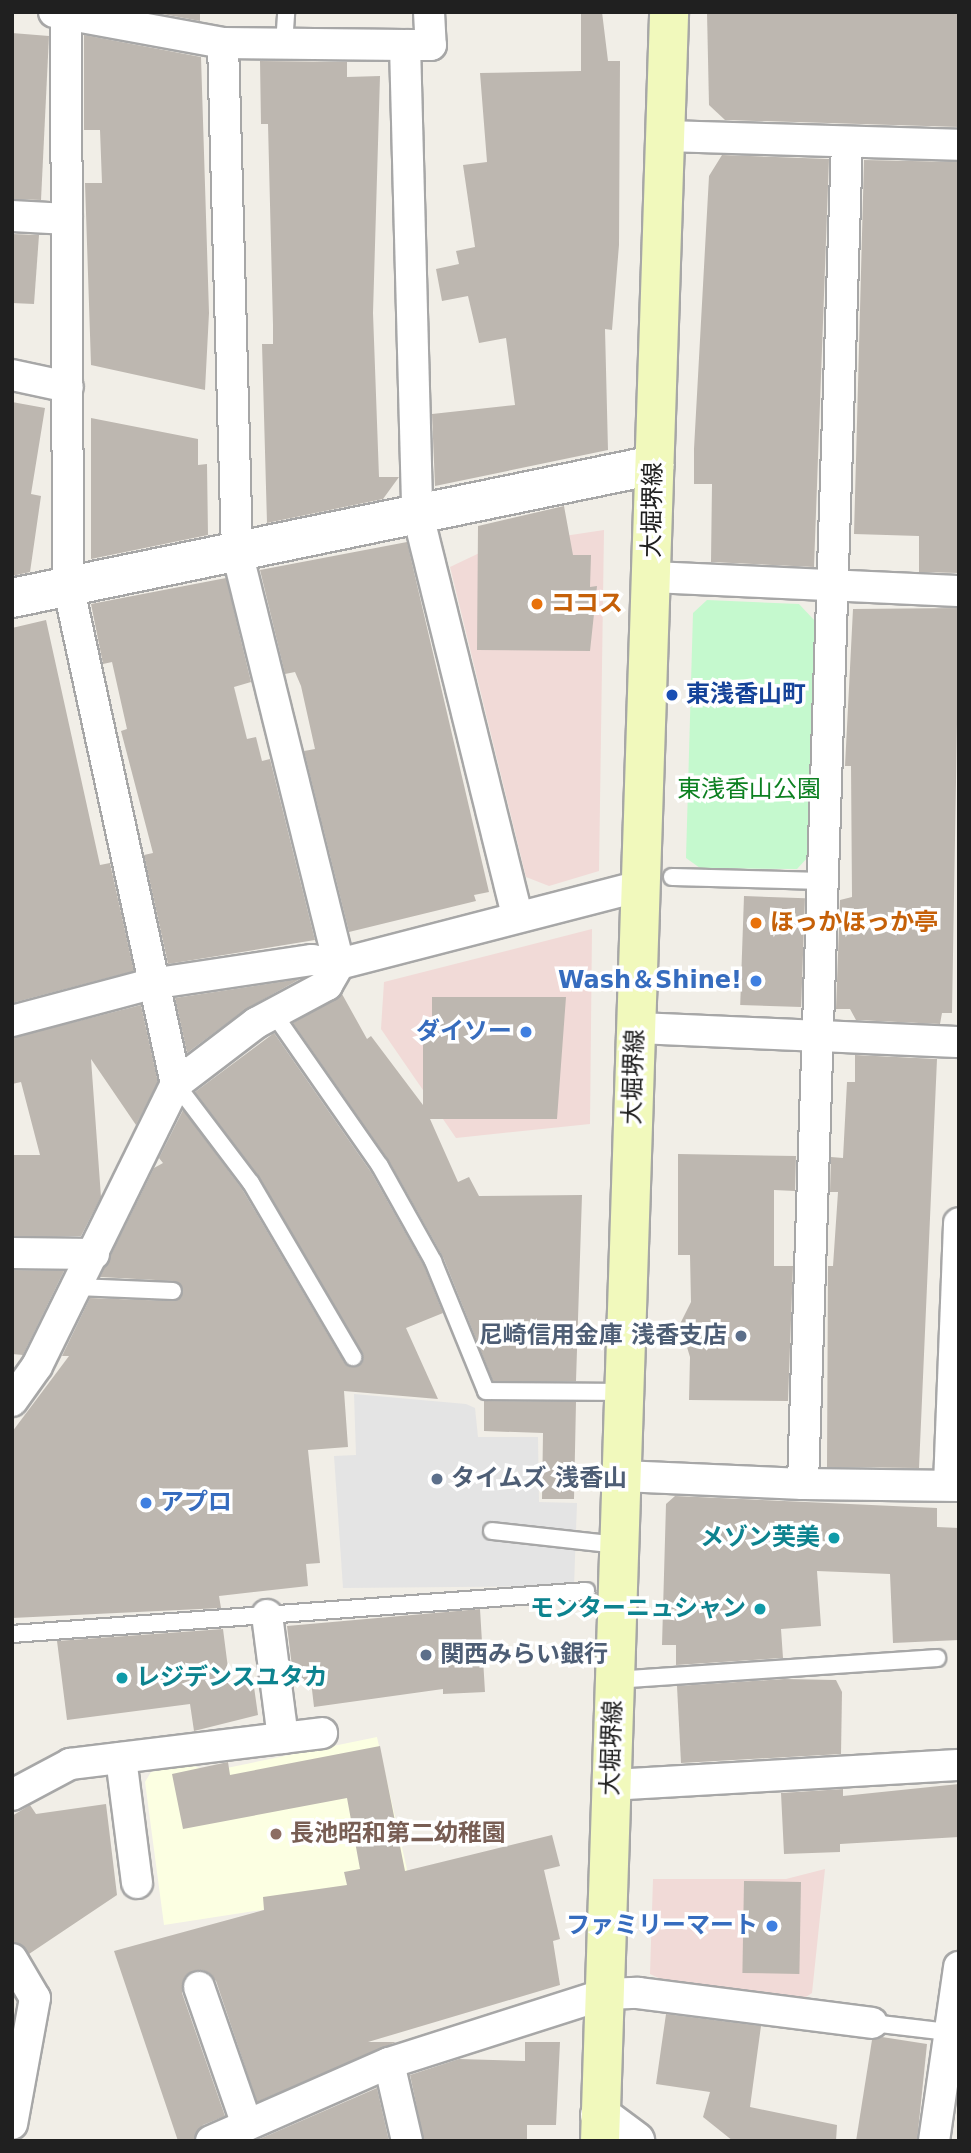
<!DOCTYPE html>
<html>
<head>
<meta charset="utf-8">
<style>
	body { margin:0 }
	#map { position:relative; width:971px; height:2153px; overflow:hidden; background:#f1eee7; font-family:"DejaVu Sans","Noto Sans JP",sans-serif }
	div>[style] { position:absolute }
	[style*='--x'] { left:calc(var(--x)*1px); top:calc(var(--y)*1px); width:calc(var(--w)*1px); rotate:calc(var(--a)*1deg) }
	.commercial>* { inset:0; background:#f1dad7 }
	.education>* { inset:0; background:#fcffe2 }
	.park>* { inset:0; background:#c5f9ce }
	.parking>* { inset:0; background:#e4e4e4 }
	.building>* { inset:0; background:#bdb7b0; transform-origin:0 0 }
	.roads { filter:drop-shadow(2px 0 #a7a7a7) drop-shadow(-2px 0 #a7a7a7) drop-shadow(0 2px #a7a7a7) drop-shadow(0 -2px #a7a7a7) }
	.service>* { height:16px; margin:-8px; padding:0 8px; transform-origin:8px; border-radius:8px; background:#fff }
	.minor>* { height:30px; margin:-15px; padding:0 15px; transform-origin:15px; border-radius:15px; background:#fff }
	.tertiary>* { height:38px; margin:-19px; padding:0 19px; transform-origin:19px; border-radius:19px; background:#fff }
	.secondary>* { height:38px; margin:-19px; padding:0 19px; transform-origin:19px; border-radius:19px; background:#f1f9bc }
	.dots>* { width:19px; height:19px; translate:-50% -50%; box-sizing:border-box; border:4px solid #fff; border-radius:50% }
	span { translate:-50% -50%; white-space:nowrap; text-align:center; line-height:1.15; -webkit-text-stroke:7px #fff; paint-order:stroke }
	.street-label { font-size:24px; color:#202020 }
	.food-label { font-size:24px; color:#c56008; font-weight:700 }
	.left { translate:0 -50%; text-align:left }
	.transit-label { font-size:24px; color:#164399; font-weight:700 }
	.park-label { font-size:24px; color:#0d8021 }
	.shop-label { font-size:24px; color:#366cbe; font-weight:700 }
	.right { translate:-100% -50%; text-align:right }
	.service-label { font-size:24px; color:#4e5e75; font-weight:700 }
	.culture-label { font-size:24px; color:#0d838f; font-weight:700 }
	.education-label { font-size:24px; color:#785e54; font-weight:700 }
	.frame { position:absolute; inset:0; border:14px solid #202020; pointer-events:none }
</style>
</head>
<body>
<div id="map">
	<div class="commercial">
		<div style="clip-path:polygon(604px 530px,599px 871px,549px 886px,526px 877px,450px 567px,492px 547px)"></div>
		<div style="clip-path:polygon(592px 929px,590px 1124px,456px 1138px,381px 1029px,384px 982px)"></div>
		<div style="clip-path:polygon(825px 1869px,812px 1993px,798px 2002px,673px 1985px,650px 1974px,653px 1879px,786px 1879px)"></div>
	</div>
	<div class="education">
		<div style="clip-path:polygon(377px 1737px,411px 1887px,164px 1925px,145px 1782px,151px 1772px,189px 1765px,212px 1771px)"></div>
	</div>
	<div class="park">
		<div style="clip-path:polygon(707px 600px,799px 604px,815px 621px,809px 856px,797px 869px,700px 868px,686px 858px,693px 613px)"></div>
	</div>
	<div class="parking">
		<div style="clip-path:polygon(354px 1394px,466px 1404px,475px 1408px,478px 1437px,538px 1437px,539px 1502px,577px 1503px,574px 1586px,343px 1588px,334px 1456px,356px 1455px)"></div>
	</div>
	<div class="building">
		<div style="clip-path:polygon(152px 12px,200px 12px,200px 21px)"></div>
		<div style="clip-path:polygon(581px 12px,602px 12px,608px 61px,620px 61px,619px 245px,612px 330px,605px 329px,608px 450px,435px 486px,432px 414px,515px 405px,506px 338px,479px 343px,468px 296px,442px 301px,436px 269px,459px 264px,456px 251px,475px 247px,463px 165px,487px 162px,480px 73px,581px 71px)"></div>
		<div style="clip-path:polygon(707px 12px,958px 12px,959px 127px,725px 120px,709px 105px)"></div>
		<div style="clip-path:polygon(12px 33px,49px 36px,41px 200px,12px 199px)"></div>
		<div style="clip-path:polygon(84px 35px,201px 57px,209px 313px,205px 390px,91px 365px,85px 183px,102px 183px,100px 130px,84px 130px)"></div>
		<div style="clip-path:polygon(260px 61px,347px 62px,347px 77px,380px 76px,373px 313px,379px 477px,399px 477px,383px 499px,267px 523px,262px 344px,273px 344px,273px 325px,268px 124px,261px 124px)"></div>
		<div style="clip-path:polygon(722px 155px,829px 159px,814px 567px,711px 562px,712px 484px,694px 484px,694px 449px,709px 176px)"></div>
		<div style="clip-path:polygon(864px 160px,959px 162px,959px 573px,919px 572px,919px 536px,854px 534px)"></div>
		<div style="clip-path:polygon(12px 234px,39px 235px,34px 304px,12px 303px)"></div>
		<div style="clip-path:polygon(12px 402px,45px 408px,31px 494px,41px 496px,30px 572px,12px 576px)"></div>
		<div style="clip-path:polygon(91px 418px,198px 439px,198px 465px,207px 464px,208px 535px,91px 559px)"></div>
		<div style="clip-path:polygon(564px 506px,573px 555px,591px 555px,590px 587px,597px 586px,590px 651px,477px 650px,478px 526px)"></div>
		<div style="clip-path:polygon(407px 542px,489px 892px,474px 895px,476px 901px,349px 932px,304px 751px,315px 749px,301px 686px,295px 672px,285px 674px,260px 570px)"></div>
		<div style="clip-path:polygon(226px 578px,251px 682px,234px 687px,247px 739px,256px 737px,262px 761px,270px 759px,315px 940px,168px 964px,144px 855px,153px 853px,121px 731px,127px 729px,112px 662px,103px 664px,91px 604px)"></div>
		<div style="clip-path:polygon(959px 608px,952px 1013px,942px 1013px,940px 1024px,856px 1020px,850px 1009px,836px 1009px,840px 900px,852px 897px,851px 766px,845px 766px,853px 609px)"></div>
		<div style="clip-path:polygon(46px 620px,100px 865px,110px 863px,134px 971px,12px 1003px,12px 628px)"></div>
		<div style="left:744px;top:896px;width:61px;height:109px;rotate:2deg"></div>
		<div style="clip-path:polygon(300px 979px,246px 1009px,187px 1053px,175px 998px)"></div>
		<div style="clip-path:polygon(342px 994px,367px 1039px,371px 1036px,423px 1105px,423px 1027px,432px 1027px,432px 997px,566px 997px,557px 1119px,430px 1119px,458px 1182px,469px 1177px,479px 1196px,582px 1195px,576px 1381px,493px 1381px,443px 1257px,389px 1161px,293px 1023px)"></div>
		<div style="clip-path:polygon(141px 1005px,158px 1082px,136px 1125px,91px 1059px,101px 1197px,81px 1236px,12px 1236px,12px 1155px,40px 1155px,21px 1082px,12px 1084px,12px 1038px)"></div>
		<div style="clip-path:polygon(274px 1033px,371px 1172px,424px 1266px,443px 1313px,406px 1328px,438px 1399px,344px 1391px,348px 1447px,308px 1450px,320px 1563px,306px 1564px,308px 1586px,219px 1596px,221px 1608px,12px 1618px,12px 1432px,69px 1356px,62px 1356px,90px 1298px,173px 1301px,182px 1296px,174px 1281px,100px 1277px,154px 1168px,163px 1163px,159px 1158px,183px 1110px,242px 1189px,344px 1362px,354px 1367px,362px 1362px,260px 1178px,195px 1092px)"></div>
		<div style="clip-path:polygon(855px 1055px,937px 1059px,919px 1468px,827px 1467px,828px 1266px,833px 1266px,838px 1192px,830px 1192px,831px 1157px,843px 1158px,847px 1082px,855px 1082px)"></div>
		<div style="clip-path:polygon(678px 1154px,796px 1156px,795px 1191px,774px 1190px,774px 1266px,793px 1266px,788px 1401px,689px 1400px,690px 1357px,680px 1324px,691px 1302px,690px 1255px,678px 1255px)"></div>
		<div style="clip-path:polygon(12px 1270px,64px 1271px,23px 1355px,12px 1354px)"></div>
		<div style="clip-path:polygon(484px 1401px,576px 1402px,574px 1499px,542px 1499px,543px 1433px,484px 1431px)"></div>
		<div style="clip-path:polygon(675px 1496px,937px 1508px,937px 1527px,959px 1528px,959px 1640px,893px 1643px,890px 1574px,817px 1571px,821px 1626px,781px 1629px,783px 1658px,676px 1665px,676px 1645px,662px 1645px,666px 1504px)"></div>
		<div style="clip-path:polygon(480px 1609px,485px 1692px,443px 1694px,443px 1689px,314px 1707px,311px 1681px,294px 1683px,287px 1626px)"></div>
		<div style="clip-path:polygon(223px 1629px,230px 1684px,253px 1680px,258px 1715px,194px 1731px,190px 1704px,67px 1720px,57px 1641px)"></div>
		<div style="clip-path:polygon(784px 1679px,836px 1680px,842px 1692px,841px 1754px,681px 1763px,677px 1686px)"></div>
		<div style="clip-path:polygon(380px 1746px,405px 1871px,552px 1835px,560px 1866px,544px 1870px,560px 1939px,553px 1941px,560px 1985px,368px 2042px,396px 2042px,257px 2102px,216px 1981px,203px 1970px,193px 1971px,182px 1993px,225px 2116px,203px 2125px,194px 2141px,178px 2141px,114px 1951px,264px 1910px,263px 1897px,347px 1885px,344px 1872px,360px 1869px,347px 1798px,183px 1829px,172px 1774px,228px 1762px,230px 1775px)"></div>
		<div style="clip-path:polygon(959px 1784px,959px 1837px,840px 1844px,840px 1852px,784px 1854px,781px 1793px,843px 1789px,843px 1796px)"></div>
		<div style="clip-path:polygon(106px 1804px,117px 1895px,29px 1954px,12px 1942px,12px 1816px,30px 1805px,36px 1814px)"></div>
		<div style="left:744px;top:1881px;width:57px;height:92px;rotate:1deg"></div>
		<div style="clip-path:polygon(666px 2014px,761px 2026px,750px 2107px,837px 2125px,836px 2141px,733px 2141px,703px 2117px,710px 2092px,656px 2084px)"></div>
		<div style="clip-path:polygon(882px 2037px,927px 2044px,917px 2141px,856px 2141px,872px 2040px)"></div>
		<div style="clip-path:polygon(525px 2042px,560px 2042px,556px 2125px,527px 2125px,527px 2141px,424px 2141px,410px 2075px,459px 2059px,525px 2061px)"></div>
		<div style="clip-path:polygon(377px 2088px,389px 2141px,255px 2141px)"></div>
	</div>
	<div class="roads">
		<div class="service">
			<div style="--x:284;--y:44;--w:32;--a:-86"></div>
			<div style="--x:672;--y:877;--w:152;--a:1.5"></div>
			<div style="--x:274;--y:1014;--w:185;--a:55.1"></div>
			<div style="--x:380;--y:1166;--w:109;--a:60.8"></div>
			<div style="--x:433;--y:1261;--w:140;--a:67.8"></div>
			<div style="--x:486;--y:1391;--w:136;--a:0.4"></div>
			<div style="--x:176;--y:1084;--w:124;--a:52.9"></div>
			<div style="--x:251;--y:1183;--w:202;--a:59.6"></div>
			<div style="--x:77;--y:1287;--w:96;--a:2.4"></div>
			<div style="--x:492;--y:1531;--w:128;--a:6.3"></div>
			<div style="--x:12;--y:1634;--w:576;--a:-4.28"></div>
			<div style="--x:615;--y:1680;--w:323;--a:-3.9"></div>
			<div style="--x:872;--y:2023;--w:85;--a:6.8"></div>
		</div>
		<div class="minor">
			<div style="--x:54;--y:12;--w:172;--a:10.4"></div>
			<div style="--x:223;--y:43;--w:182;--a:0.6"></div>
			<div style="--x:429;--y:12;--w:33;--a:87"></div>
			<div style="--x:431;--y:45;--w:26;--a:180"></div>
			<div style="--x:405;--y:45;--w:466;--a:88.5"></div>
			<div style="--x:417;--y:511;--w:416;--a:76.1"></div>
			<div style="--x:66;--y:15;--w:570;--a:89.8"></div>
			<div style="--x:68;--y:585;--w:511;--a:77.79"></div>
			<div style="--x:664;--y:136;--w:295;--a:1.7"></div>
			<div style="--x:847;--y:142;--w:1343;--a:91.88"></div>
			<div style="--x:803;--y:1484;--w:156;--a:0.7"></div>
			<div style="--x:12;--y:216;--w:55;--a:3.1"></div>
			<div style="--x:12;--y:375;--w:57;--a:12.1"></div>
			<div style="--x:651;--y:577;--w:308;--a:2.6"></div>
			<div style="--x:12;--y:1021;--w:144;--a:-14.9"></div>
			<div style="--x:151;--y:984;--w:163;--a:-8.5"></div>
			<div style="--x:312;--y:960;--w:27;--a:8"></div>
			<div style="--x:339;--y:964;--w:311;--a:-14.5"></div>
			<div style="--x:636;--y:1028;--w:323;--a:2.5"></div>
			<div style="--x:12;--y:1253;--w:82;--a:0.7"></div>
			<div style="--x:12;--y:1401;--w:43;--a:-54.5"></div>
			<div style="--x:37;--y:1366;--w:314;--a:-63.8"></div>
			<div style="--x:176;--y:1084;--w:101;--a:-37.3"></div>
			<div style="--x:256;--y:1023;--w:81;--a:-28.2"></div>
			<div style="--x:327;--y:985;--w:24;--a:-60"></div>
			<div style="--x:339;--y:964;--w:425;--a:-103.9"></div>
			<div style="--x:237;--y:551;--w:508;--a:-91.58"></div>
			<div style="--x:622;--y:1476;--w:181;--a:2.5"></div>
			<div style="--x:949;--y:1485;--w:262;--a:-87.8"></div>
			<div style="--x:267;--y:1615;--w:124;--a:82.6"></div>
			<div style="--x:121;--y:1758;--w:126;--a:82.7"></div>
			<div style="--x:611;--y:1785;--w:349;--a:-3.3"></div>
			<div style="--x:12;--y:1795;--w:66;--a:-28.1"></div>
			<div style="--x:70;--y:1764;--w:254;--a:-7"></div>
			<div style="--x:12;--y:1959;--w:45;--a:59.5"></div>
			<div style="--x:35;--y:1998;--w:128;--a:100.3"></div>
			<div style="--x:199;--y:1987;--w:146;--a:70.8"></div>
			<div style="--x:389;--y:2063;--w:80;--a:77"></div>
			<div style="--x:211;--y:2141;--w:194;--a:-23.7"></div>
			<div style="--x:389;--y:2063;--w:227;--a:-17.7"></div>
			<div style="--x:605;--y:1994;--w:33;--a:-2"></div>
			<div style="--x:638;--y:1993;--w:236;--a:7.3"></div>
			<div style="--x:934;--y:2141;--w:176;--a:-81.8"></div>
		</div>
		<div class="tertiary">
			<div style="--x:12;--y:598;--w:656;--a:-11.7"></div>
			<div style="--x:600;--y:2115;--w:44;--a:36.6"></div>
		</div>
		<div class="secondary">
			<div style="--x:600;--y:2141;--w:2130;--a:-88.14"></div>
		</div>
	</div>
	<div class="dots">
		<div style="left:537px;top:604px;background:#e8710a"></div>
		<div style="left:672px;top:695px;background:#1a4fb4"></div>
		<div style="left:756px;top:923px;background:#e8710a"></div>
		<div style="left:756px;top:981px;background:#3f7fe0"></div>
		<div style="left:526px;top:1032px;background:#3f7fe0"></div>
		<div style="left:741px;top:1336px;background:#5c6f8a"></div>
		<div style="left:437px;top:1479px;background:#5c6f8a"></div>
		<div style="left:146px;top:1503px;background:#3f7fe0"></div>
		<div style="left:834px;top:1538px;background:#0f9aa8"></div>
		<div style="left:760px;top:1609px;background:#0f9aa8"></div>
		<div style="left:426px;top:1655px;background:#5c6f8a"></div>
		<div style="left:122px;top:1678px;background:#0f9aa8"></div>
		<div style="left:276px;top:1834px;background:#8d6e63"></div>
		<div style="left:772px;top:1926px;background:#3f7fe0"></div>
	</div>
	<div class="street-label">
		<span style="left:653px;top:510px;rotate:-89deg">大堀堺線</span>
		<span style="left:634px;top:1077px;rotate:-88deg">大堀堺線</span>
		<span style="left:612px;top:1748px;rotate:-88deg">大堀堺線</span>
	</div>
	<div class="food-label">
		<span class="left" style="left:551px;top:604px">ココス</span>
		<span class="left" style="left:770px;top:923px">ほっかほっか亭</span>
	</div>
	<div class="transit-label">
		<span class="left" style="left:686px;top:695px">東浅香山町</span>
	</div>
	<div class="park-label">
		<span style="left:749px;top:790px">東浅香山公園</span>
	</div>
	<div class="shop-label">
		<span class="right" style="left:742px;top:981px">Wash＆Shine!</span>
		<span class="right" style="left:512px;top:1032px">ダイソー</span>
		<span class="left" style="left:160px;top:1503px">アプロ</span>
		<span class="right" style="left:758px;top:1926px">ファミリーマート</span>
	</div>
	<div class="service-label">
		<span class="right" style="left:727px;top:1336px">尼崎信用金庫 浅香支店</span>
		<span class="left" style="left:451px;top:1479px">タイムズ 浅香山</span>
		<span class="left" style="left:440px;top:1655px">関西みらい銀行</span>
	</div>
	<div class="culture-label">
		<span class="right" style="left:820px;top:1538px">メゾン芙美</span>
		<span class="right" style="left:746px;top:1609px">モンターニュシャン</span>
		<span class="left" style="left:136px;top:1678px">レジデンスユタカ</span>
	</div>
	<div class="education-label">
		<span class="left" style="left:290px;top:1834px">長池昭和第二幼稚園</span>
	</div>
	<div class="frame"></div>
</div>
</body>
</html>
